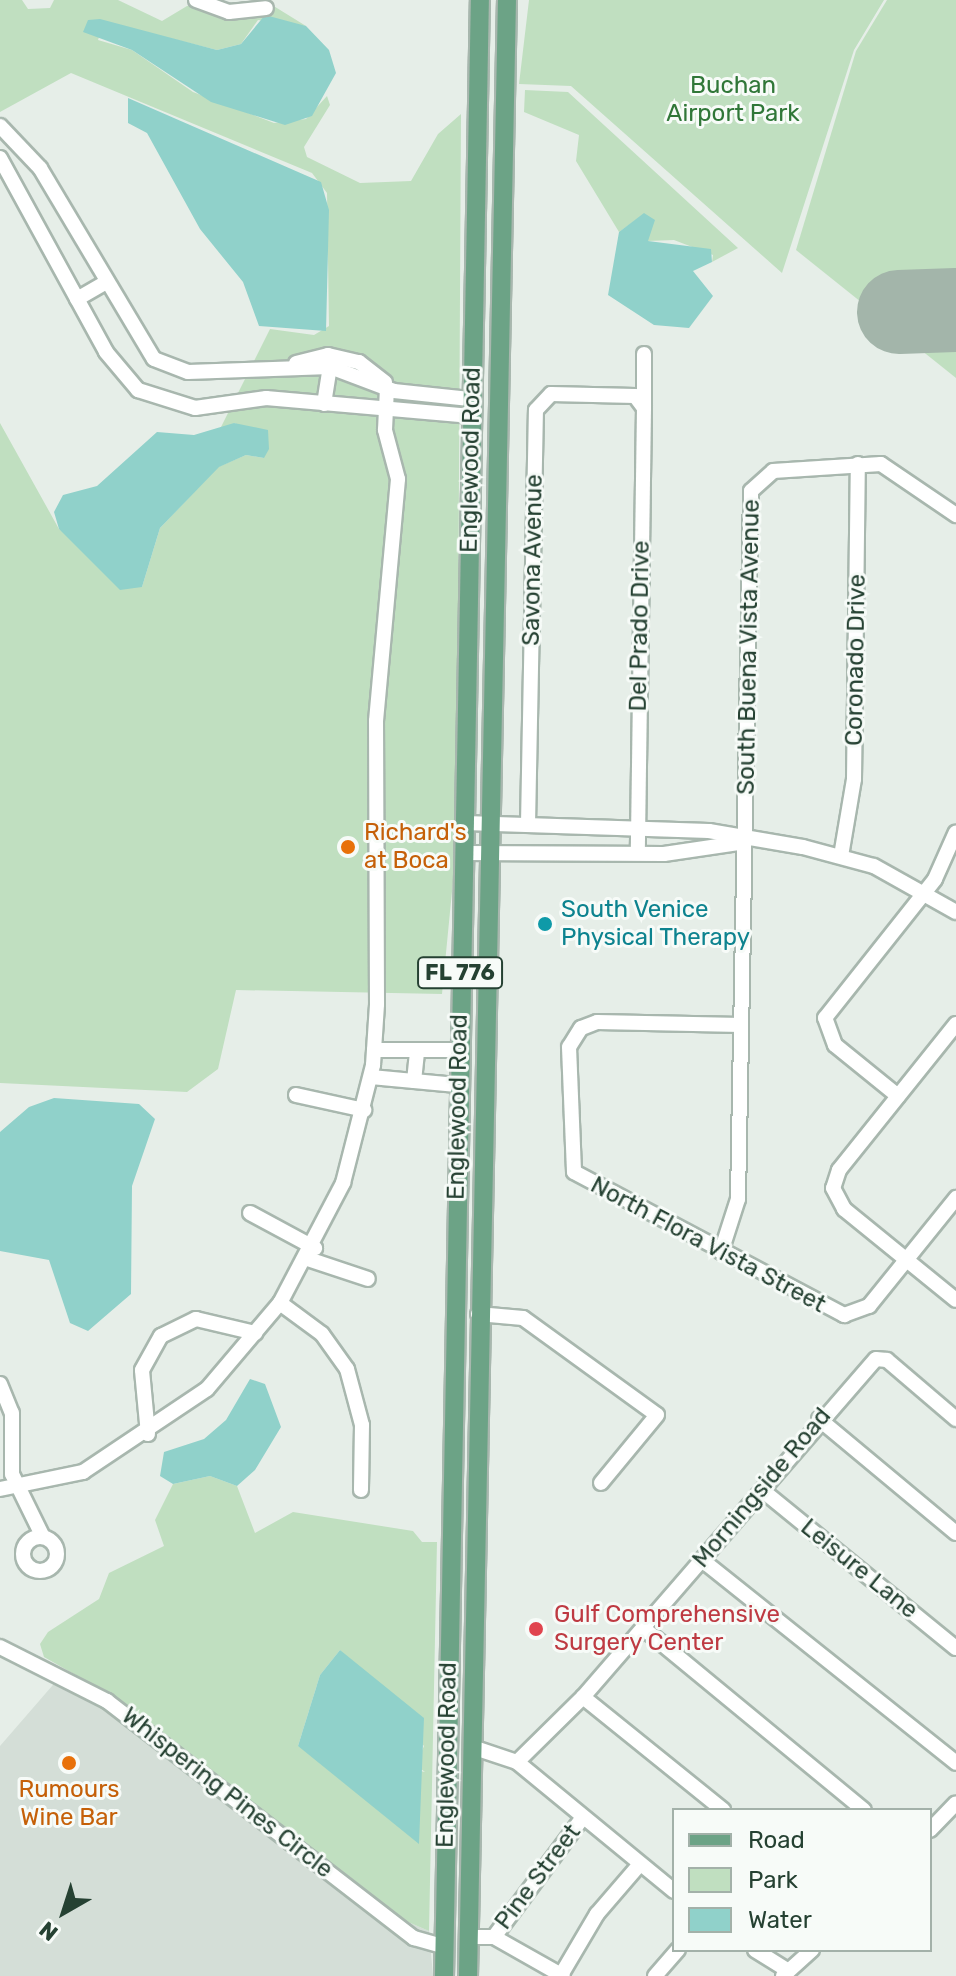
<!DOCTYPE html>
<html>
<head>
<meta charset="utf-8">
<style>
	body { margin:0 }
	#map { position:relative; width:956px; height:1976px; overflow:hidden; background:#e6eee8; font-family:Rubik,sans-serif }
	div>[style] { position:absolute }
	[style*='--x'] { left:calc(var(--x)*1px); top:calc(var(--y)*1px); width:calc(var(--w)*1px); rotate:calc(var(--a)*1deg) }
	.built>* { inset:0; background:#d4ded7 }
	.green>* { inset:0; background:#c0dfc0 }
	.water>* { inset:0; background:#90d1ca }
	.runway>* { height:84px; margin:-42px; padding:0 42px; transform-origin:42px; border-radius:42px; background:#a3b5aa }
	.roads { filter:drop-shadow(2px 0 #a8b7ae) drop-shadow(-2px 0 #a8b7ae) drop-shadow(0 2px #a8b7ae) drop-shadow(0 -2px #a8b7ae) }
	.minor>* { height:14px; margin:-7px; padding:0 7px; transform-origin:7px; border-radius:7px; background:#fff }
	.minor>.ring { margin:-7px; padding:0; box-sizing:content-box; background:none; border:14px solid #fff; border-radius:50% }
	.major>* { height:18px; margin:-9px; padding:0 9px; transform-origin:9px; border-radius:9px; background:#6ca386 }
	.dots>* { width:22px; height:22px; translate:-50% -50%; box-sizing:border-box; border:4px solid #f7fbf8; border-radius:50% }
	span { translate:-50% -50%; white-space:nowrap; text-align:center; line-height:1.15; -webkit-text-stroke:6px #f7fbf8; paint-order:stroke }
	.shield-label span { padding:2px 6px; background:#f7fbf8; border:2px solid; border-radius:6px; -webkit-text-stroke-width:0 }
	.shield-label { font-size:22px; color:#254132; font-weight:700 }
	.park-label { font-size:24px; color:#307738 }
	.street-label { font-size:24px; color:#254132 }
	.food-label { font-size:24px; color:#c56008 }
	.left { translate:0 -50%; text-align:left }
	.culture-label { font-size:24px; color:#0d838f }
	.health-label { font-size:24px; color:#be3a42 }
	.legend { position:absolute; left:672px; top:1808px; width:260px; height:144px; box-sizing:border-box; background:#f7fbf8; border:2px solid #a3b1a9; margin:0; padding:10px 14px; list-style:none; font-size:24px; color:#254132 }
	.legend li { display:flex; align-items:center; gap:16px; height:40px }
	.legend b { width:40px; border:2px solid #a3b1a9 }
	.north { position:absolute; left:24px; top:1872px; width:80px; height:80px; -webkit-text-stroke:6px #f7fbf8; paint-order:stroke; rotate:219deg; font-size:22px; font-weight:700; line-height:32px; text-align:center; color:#254132 }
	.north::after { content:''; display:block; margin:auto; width:28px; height:36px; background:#254132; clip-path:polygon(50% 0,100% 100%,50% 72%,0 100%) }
</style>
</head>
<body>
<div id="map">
	<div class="built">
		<div style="clip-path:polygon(65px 1671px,118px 1699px,392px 1915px,429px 1931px,433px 1976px,0 1976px,0 1746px)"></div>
	</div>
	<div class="green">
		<div style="clip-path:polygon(0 0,22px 0,28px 9px,50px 8px,54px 0,118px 0,162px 21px,187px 6px,272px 5px,306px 26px,258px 20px,241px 44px,217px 50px,113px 24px,104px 23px,98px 40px,132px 50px,193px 92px,274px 123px,306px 119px,327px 96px,330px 105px,304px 147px,307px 157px,360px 183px,411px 181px,438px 134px,461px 114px,457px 840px,442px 994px,236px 990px,218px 1069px,187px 1092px,0 1083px,0 423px,59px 529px,142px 587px,160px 528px,218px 467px,246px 455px,264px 458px,235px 423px,220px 429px,270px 329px,314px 335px,329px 326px,327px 193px,312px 173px,71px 73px,0 112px)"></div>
		<div style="clip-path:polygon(529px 0,884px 0,854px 50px,782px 273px,571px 86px,519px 84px)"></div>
		<div style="clip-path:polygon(887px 0,956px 0,956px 378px,796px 250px,856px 51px)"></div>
		<div style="clip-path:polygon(525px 90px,568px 92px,738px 248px,712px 262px,713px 255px,674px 240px,647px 241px,652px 226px,644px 214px,619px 232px,576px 161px,579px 135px,524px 112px)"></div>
		<div style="clip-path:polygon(evenodd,210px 1476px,237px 1486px,255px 1533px,293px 1512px,413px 1531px,422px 1542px,437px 1542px,429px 1931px,392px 1915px,118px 1699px,44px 1657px,40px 1644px,48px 1632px,99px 1599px,109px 1573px,164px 1546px,155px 1520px,173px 1484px,210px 1476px,340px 1650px,424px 1746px,416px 1765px,425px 1772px,298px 1746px,320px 1675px,340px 1650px)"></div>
	</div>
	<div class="water">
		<div style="clip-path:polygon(265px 15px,306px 26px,329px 50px,336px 73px,312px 116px,285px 125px,211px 102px,132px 50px,83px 32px,88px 20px,100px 19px,217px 50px,241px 44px)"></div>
		<div style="clip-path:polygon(128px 98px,321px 182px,329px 210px,326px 331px,259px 326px,243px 282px,200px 229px,147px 133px,128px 123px)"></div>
		<div style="clip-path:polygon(644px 213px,655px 220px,648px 241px,711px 249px,712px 262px,693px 271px,713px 296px,689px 328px,654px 325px,608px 295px,619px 232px)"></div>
		<div style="clip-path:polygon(234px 423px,268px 430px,269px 449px,264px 458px,246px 455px,219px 467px,160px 528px,142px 587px,120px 590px,59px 529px,54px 512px,63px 495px,97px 486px,157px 432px,194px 435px)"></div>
		<div style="clip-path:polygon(54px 1098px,139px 1104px,155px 1119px,132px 1186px,131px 1294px,88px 1331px,70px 1323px,49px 1260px,0 1251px,0 1132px,29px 1107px)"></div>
		<div style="clip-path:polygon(250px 1379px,265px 1384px,281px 1427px,255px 1470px,237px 1486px,210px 1476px,173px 1484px,160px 1476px,164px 1452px,204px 1439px,226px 1420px)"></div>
		<div style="clip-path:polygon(340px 1650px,424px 1718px,419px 1844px,298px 1746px,320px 1675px)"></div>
	</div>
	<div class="runway">
		<div style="--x:899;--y:312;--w:57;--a:-2"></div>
	</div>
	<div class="roads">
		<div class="minor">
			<div style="--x:196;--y:0;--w:35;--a:20"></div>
			<div style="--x:229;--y:12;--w:37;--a:-6"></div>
			<div style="--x:0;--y:126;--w:58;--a:46.4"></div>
			<div style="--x:40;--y:168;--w:222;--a:59.2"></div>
			<div style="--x:154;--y:359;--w:36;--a:21"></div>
			<div style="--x:188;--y:372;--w:142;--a:-2"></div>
			<div style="--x:330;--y:367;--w:68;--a:20.6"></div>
			<div style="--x:394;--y:391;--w:76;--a:6"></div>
			<div style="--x:0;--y:158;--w:221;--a:61.3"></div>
			<div style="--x:106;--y:352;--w:50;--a:49.9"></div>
			<div style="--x:138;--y:390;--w:60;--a:17.5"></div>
			<div style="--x:195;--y:408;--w:72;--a:-8"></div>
			<div style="--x:266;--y:398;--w:206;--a:5"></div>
			<div style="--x:77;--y:299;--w:34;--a:-30"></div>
			<div style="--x:296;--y:363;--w:33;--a:-14"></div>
			<div style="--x:328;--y:355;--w:32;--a:13"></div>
			<div style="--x:359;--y:362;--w:33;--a:38"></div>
			<div style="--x:324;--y:404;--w:37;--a:-81"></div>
			<div style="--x:644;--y:408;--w:54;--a:-90"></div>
			<div style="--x:465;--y:823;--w:244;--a:1.9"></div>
			<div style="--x:709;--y:831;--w:95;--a:9.7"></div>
			<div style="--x:803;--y:847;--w:73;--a:15"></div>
			<div style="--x:874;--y:866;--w:94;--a:29.3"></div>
			<div style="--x:528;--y:824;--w:414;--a:-88.9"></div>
			<div style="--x:536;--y:410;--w:22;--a:-47"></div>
			<div style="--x:551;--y:394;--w:84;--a:1.4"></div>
			<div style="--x:635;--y:396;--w:15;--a:53"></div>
			<div style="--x:644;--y:408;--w:445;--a:90.8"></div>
			<div style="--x:464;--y:853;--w:200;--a:0.3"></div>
			<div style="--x:664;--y:854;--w:82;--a:-8.4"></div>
			<div style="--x:841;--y:856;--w:78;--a:-80.4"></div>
			<div style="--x:854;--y:779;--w:315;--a:-89.3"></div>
			<div style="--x:956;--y:1024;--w:187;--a:128.7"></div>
			<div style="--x:839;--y:1170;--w:19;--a:108"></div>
			<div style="--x:833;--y:1188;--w:24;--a:62"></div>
			<div style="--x:844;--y:1209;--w:144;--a:39.1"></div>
			<div style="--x:741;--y:1025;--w:144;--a:-178.8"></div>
			<div style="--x:597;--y:1022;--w:17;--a:159"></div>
			<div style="--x:581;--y:1028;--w:22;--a:122"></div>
			<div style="--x:569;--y:1047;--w:125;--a:87.7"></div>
			<div style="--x:574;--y:1172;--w:306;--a:27.9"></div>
			<div style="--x:844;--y:1315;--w:27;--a:-20"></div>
			<div style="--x:869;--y:1306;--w:139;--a:-51.1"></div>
			<div style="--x:374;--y:1050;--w:84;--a:0"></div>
			<div style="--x:371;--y:1077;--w:86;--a:5.3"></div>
			<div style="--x:414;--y:1081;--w:31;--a:-84"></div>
			<div style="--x:296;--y:1095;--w:70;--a:12.4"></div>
			<div style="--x:898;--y:1096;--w:81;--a:-141"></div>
			<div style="--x:835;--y:1045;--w:29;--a:-110"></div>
			<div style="--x:825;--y:1018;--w:177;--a:-51.6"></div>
			<div style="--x:935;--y:879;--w:51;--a:-65.9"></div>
			<div style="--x:250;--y:1213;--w:74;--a:28.3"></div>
			<div style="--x:721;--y:1252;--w:56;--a:-72.2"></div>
			<div style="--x:738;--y:1199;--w:708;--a:-88.95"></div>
			<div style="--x:751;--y:491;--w:30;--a:-42"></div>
			<div style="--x:773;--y:471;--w:108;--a:-3.7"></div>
			<div style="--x:881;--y:464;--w:91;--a:34.2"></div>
			<div style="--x:308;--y:1259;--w:63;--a:18.4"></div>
			<div style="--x:280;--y:1303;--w:52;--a:36.4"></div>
			<div style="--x:322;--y:1334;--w:43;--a:54.5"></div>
			<div style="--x:347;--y:1369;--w:58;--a:75"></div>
			<div style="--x:362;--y:1425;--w:65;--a:90.9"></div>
			<div style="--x:478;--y:1314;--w:45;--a:5.1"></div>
			<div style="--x:523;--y:1318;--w:165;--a:35.9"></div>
			<div style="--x:657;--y:1415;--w:88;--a:129.5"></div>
			<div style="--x:0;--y:1384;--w:31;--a:68"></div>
			<div style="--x:12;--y:1413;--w:61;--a:90"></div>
			<div style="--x:12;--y:1474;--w:70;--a:63.8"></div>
			<div style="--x:819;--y:1419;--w:178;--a:39.8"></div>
			<div style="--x:148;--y:1434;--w:64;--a:-95.4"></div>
			<div style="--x:142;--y:1370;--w:39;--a:-61"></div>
			<div style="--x:161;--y:1336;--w:39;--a:-26"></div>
			<div style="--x:196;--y:1319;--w:61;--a:13.3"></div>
			<div style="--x:0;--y:1489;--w:85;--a:-11.6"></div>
			<div style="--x:83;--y:1472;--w:149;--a:-33.8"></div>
			<div style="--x:207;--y:1389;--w:113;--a:-49.7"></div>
			<div style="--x:280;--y:1303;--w:136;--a:-62.3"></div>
			<div style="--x:343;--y:1183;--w:122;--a:-75.7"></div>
			<div style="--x:373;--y:1065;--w:61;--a:-86.2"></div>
			<div style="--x:377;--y:1004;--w:283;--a:-90.2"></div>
			<div style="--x:376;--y:721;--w:243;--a:-84.8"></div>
			<div style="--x:398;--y:479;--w:51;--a:-104.9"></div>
			<div style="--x:385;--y:430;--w:42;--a:-87.3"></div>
			<div style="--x:762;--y:1490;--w:250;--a:39.2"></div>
			<div class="ring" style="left:23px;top:1537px;width:20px;height:20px"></div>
			<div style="--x:702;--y:1560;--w:325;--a:38.6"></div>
			<div style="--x:643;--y:1628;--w:286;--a:39.5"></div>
			<div style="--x:0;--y:1647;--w:120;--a:26.8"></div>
			<div style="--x:107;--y:1701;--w:388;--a:37.7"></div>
			<div style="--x:414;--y:1938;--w:33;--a:16"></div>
			<div style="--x:583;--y:1697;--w:180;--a:38.9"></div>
			<div style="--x:472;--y:1747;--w:47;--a:18.4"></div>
			<div style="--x:517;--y:1762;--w:203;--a:39.4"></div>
			<div style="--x:517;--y:1762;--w:93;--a:-44.6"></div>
			<div style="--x:583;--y:1697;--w:447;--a:-49.1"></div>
			<div style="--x:876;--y:1359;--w:11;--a:5"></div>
			<div style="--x:887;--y:1360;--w:91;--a:40.5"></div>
			<div style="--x:930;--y:1830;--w:37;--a:-46"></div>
			<div style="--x:469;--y:1937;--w:25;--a:0"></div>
			<div style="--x:494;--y:1937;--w:79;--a:29.5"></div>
			<div style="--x:494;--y:1937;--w:149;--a:-53.4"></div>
			<div style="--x:755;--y:1950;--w:39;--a:32"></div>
			<div style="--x:561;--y:1975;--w:71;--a:-59.5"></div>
			<div style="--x:597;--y:1914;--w:66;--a:-49.3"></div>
			<div style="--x:655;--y:1976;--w:35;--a:-49"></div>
			<div style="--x:783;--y:1976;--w:39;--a:-42"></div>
		</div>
		<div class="major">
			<div style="--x:444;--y:1976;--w:1976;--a:-88.96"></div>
			<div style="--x:468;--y:1976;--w:1976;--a:-88.87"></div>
		</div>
	</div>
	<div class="dots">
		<div style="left:348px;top:847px;background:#e8710a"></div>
		<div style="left:545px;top:924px;background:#0f9aa8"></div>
		<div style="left:536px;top:1629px;background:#e0444e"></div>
		<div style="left:69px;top:1763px;background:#e8710a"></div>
	</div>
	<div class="shield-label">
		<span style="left:460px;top:973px">FL 776</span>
	</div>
	<div class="park-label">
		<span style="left:733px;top:100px">Buchan<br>Airport Park</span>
	</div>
	<div class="street-label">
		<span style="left:471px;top:460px;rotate:-89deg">Englewood Road</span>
		<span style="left:533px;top:560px;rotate:-89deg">Savona Avenue</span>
		<span style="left:640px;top:626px;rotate:-89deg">Del Prado Drive</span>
		<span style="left:749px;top:647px;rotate:-89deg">South Buena Vista Avenue</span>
		<span style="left:856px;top:660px;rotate:-89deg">Coronado Drive</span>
		<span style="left:458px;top:1107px;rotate:-89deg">Englewood Road</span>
		<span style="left:708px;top:1245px;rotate:28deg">North Flora Vista Street</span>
		<span style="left:762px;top:1488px;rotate:-50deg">Morningside Road</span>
		<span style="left:859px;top:1569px;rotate:39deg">Leisure Lane</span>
		<span style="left:447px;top:1755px;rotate:-89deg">Englewood Road</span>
		<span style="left:227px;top:1793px;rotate:38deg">Whispering Pines Circle</span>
		<span style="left:538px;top:1877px;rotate:-53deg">Pine Street</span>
	</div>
	<div class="food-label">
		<span class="left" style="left:364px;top:847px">Richard's<br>at Boca</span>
		<span style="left:69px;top:1804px">Rumours<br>Wine Bar</span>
	</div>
	<div class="culture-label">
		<span class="left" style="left:561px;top:924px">South Venice<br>Physical Therapy</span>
	</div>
	<div class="health-label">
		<span class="left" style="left:554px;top:1629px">Gulf Comprehensive<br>Surgery Center</span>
	</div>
	<ul class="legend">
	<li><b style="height:10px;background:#6ca386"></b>Road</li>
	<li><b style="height:22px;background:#c0dfc0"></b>Park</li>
	<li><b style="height:22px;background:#90d1ca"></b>Water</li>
	</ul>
	<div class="north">N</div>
</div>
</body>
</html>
